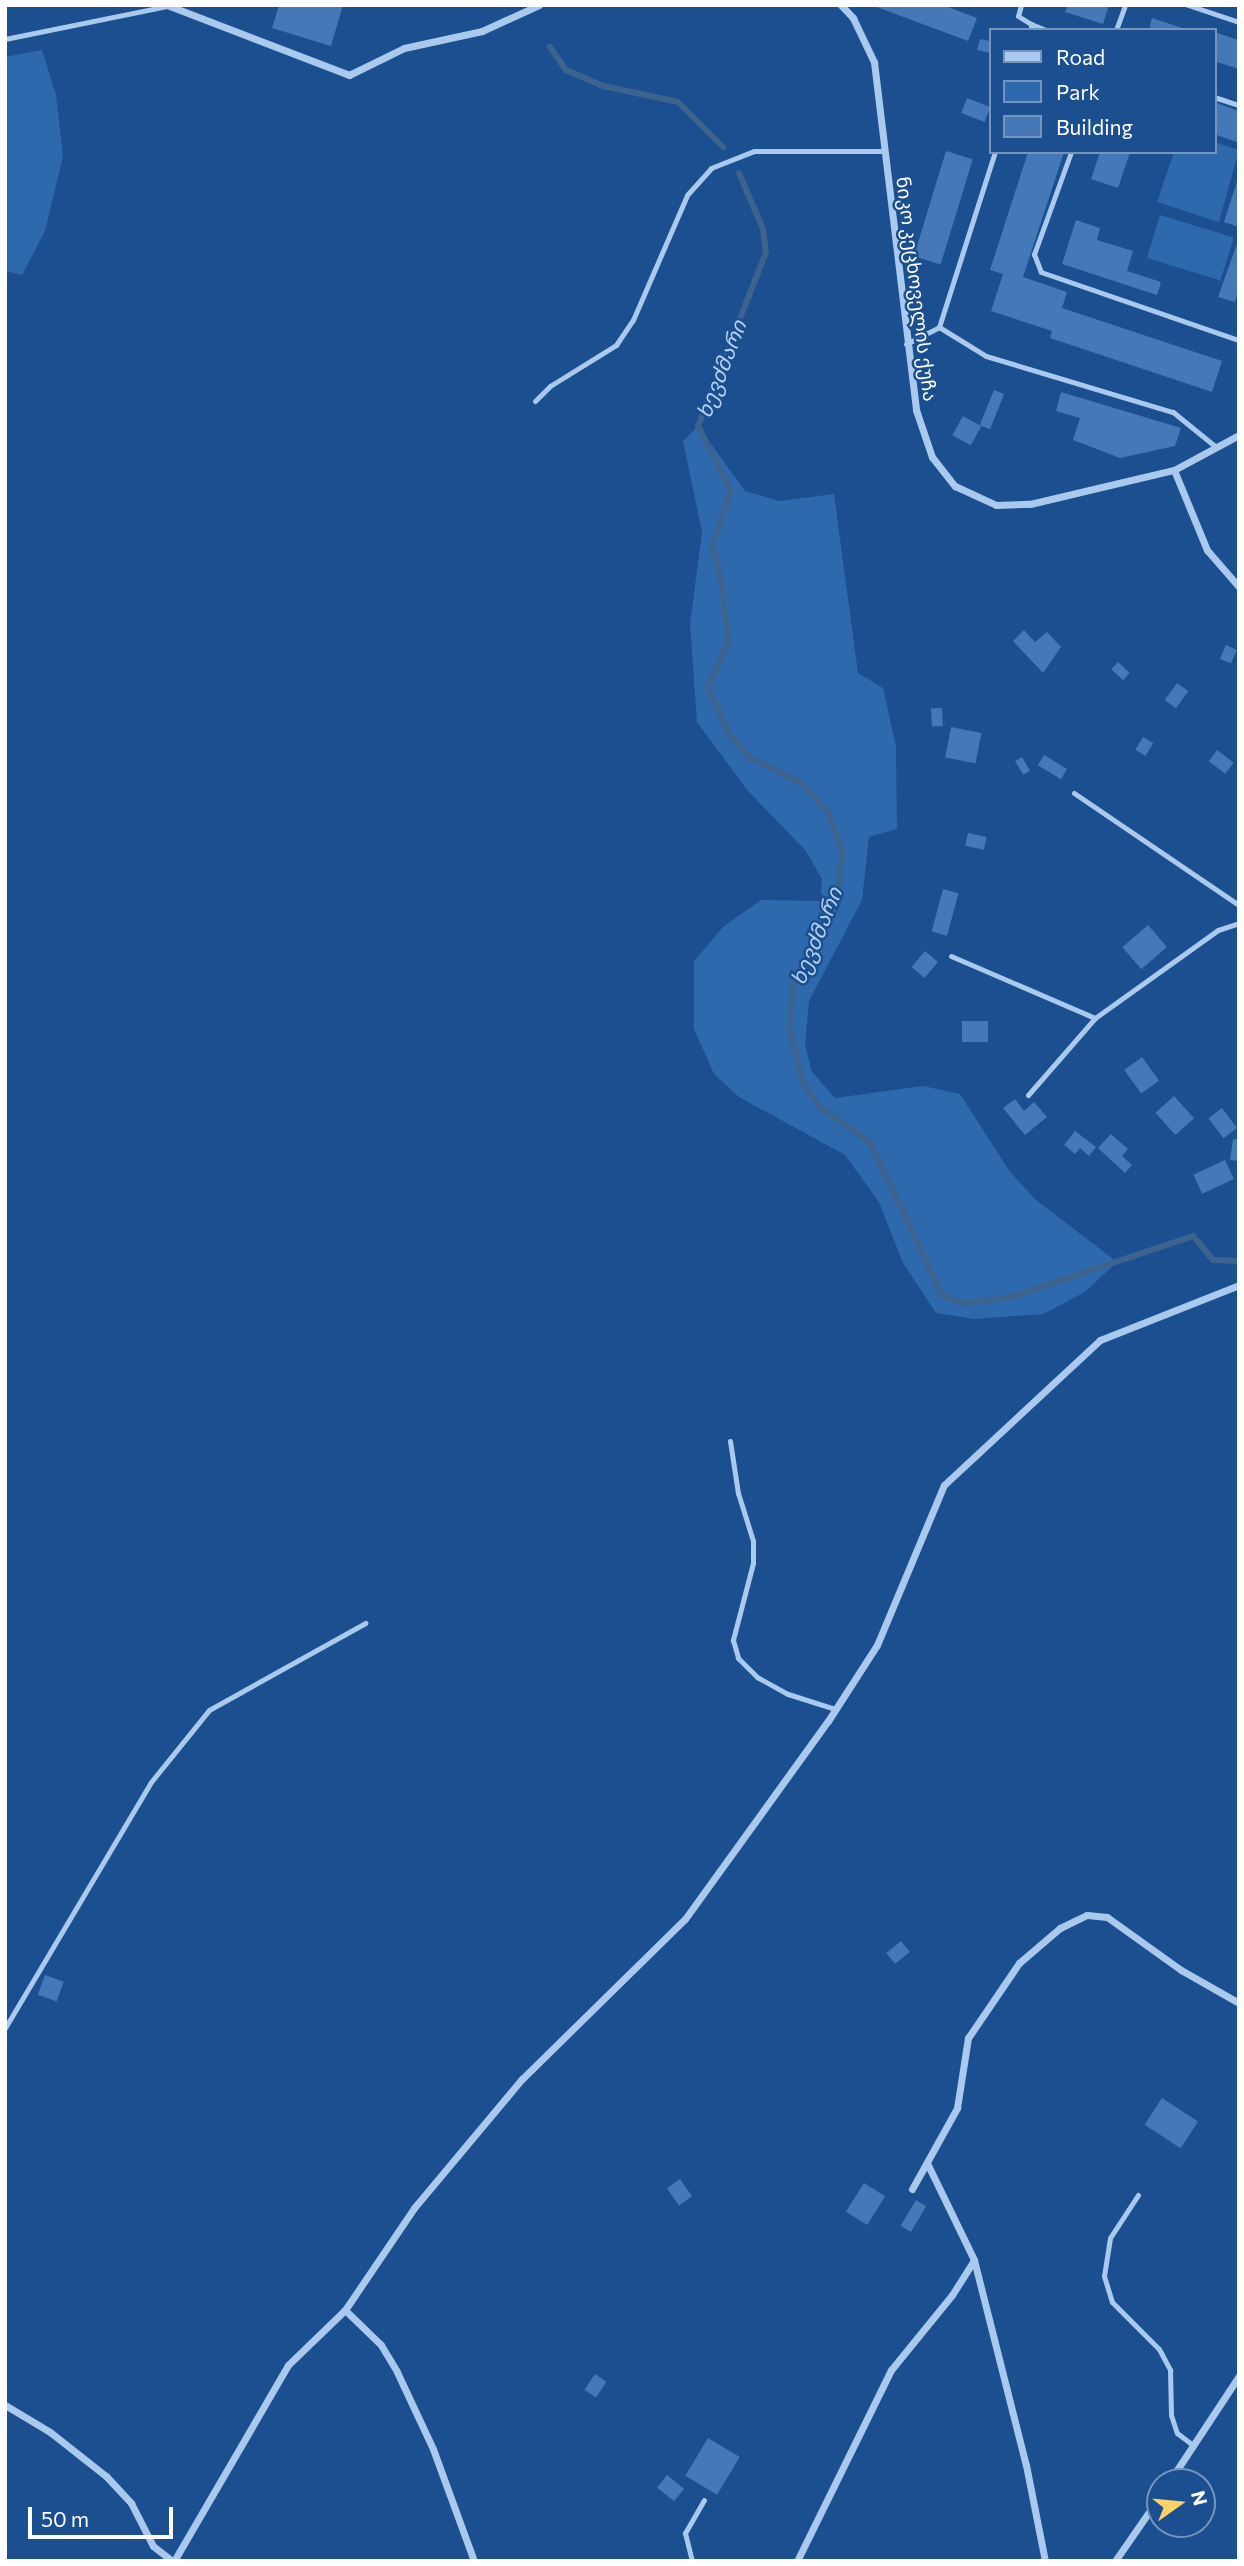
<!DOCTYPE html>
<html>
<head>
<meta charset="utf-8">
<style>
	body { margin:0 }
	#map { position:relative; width:1244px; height:2566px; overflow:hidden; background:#1b4f8f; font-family:Commissioner,"Noto Sans Georgian",sans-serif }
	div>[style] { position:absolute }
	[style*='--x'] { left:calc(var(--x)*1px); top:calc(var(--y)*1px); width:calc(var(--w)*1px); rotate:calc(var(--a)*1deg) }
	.green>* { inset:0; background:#2e69ad; transform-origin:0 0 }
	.stream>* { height:6px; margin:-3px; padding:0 3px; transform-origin:3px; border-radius:3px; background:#3c6290 }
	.building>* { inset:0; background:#4478b7; transform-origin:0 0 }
	.path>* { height:3.5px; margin-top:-1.75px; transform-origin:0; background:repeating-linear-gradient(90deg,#a9c9ee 0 3.5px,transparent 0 8.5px) }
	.lane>* { height:5px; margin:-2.5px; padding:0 2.5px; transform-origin:2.5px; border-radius:2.5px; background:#a9c9ee }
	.street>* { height:7px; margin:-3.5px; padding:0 3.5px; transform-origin:3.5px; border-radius:3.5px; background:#a9c9ee }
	span { translate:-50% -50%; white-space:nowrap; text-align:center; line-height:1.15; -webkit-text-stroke:5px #1b4f8f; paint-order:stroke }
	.street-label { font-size:19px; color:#fff }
	.water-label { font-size:21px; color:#b5d3f5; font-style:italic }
	.frame { position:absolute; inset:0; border:7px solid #fff; pointer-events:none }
	.legend { position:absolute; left:989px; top:28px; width:228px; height:126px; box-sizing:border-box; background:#1b4f8f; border:2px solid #7695bc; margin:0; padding:9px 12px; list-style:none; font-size:21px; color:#fff }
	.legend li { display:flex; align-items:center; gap:14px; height:35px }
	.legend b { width:35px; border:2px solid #7695bc }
	.north { position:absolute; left:1146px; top:2468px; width:70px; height:70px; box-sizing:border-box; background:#1b4f8f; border:2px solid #7695bc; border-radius:50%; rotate:75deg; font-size:19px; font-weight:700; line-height:28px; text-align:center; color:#fff }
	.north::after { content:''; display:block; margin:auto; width:24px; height:32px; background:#ffd166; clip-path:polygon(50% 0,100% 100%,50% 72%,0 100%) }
	.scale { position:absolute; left:28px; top:2507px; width:145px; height:32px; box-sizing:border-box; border:4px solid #fff; border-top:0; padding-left:9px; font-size:21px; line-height:24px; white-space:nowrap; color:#fff; -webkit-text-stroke:5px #1b4f8f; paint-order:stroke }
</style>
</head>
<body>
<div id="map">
	<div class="green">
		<div style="clip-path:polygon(42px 50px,56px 95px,63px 156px,45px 231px,22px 275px,5px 271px,5px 57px)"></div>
		<div style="clip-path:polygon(1214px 142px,1239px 150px,1219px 222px,1157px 202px,1174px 152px,1214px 152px)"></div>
		<div style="left:1160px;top:215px;width:77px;height:45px;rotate:17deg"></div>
		<div style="clip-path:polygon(698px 426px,745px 491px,779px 501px,834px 494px,858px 673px,883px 688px,896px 746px,897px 829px,869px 837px,862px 900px,809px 1001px,805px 1044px,812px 1072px,835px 1098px,923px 1086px,960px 1094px,1010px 1172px,1036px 1200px,1117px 1262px,1085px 1292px,1043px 1314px,974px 1319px,936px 1313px,903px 1263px,879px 1202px,845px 1155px,739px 1097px,714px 1074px,694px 1029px,694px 961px,723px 927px,761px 900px,820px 901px,822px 879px,806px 851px,748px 791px,697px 722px,690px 624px,702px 532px,683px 441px)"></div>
	</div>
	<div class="stream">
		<div style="--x:550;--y:47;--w:28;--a:55"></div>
		<div style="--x:566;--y:70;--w:40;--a:23.4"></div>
		<div style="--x:603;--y:86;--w:77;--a:12"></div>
		<div style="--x:678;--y:102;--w:64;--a:45"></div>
		<div style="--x:739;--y:173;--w:61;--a:66.8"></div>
		<div style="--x:763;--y:229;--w:23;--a:83"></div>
		<div style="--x:766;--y:252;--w:187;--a:111.3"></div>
		<div style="--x:698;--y:426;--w:74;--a:63.4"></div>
		<div style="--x:731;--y:492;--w:56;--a:109.7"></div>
		<div style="--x:712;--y:545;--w:39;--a:75"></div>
		<div style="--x:722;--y:583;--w:60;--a:84.3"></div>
		<div style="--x:728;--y:643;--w:48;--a:114.4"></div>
		<div style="--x:708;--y:687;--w:49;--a:66"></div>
		<div style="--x:728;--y:732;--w:33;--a:50"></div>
		<div style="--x:749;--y:757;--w:58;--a:26.6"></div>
		<div style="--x:801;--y:783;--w:38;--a:47"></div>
		<div style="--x:827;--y:811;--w:43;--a:68.2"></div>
		<div style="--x:843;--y:851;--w:33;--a:97"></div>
		<div style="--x:839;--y:884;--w:32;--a:110"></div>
		<div style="--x:828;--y:914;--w:38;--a:112"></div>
		<div style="--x:814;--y:949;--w:35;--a:125"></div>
		<div style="--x:794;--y:978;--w:50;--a:95.7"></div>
		<div style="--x:789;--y:1028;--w:59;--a:75.3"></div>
		<div style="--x:804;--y:1085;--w:29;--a:54"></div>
		<div style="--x:821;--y:1108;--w:60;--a:34.8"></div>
		<div style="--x:870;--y:1142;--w:169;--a:64.8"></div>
		<div style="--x:942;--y:1295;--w:21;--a:23"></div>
		<div style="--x:961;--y:1303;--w:47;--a:-6.1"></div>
		<div style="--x:1008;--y:1298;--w:195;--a:-18.5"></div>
		<div style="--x:1193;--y:1236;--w:31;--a:50"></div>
		<div style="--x:1213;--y:1260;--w:26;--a:2"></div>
	</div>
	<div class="building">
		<div style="clip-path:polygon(279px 5px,343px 5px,331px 46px,272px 28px)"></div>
		<div style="clip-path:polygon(943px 5px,977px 18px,968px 41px,874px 6px)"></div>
		<div style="clip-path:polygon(1068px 5px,1109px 5px,1103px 24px,1065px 12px)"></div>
		<div style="clip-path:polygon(1152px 18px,1185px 29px,1185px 30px,1149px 30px)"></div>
		<div style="clip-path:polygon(1214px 32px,1239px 40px,1239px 69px,1214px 61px)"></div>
		<div style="clip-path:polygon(980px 39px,990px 41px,990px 53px,977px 50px)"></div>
		<div style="left:967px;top:98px;width:25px;height:16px;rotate:21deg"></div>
		<div style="clip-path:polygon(1214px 102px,1239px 111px,1239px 143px,1214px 134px)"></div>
		<div style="left:946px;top:151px;width:28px;height:110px;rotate:17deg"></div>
		<div style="clip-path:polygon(1028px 152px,1064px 152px,1023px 277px,1067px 292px,1062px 308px,1222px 361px,1212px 392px,1050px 338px,1052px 331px,991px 311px,1003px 274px,990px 270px)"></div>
		<div style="clip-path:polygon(1100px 152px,1130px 152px,1118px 188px,1091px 179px)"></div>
		<div style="clip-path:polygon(1238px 178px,1239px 178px,1239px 227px,1224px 222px)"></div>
		<div style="clip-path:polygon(1076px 220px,1100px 228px,1097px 240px,1133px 251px,1127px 271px,1161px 282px,1157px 295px,1062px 264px)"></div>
		<div style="clip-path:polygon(1239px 238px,1239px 290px,1235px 302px,1218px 297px)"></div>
		<div style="left:994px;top:390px;width:11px;height:38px;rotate:22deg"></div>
		<div style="clip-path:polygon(1061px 392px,1181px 428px,1175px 446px,1120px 458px,1073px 440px,1080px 418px,1056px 411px)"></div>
		<div style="left:963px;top:416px;width:21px;height:22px;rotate:29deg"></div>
		<div style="clip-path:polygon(1024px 630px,1035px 642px,1047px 632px,1061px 647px,1043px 673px,1013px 641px)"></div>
		<div style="left:1226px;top:645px;width:12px;height:15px;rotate:24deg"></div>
		<div style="left:1118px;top:662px;width:16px;height:10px;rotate:43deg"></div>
		<div style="left:1177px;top:683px;width:14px;height:21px;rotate:36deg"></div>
		<div style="left:942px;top:708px;width:18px;height:11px;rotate:87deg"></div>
		<div style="left:951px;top:727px;width:31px;height:31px;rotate:11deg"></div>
		<div style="left:1143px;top:737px;width:12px;height:15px;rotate:31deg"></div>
		<div style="left:1217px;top:750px;width:21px;height:14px;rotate:37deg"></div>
		<div style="left:1044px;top:755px;width:27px;height:12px;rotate:31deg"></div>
		<div style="left:1022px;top:757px;width:16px;height:8px;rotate:60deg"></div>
		<div style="left:968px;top:833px;width:19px;height:13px;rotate:12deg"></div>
		<div style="left:943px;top:889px;width:16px;height:44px;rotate:15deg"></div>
		<div style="left:1148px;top:925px;width:29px;height:34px;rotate:49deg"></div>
		<div style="left:925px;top:951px;width:17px;height:21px;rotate:40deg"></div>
		<div style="left:962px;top:1021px;width:26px;height:21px"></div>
		<div style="left:1142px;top:1057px;width:29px;height:22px;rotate:54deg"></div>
		<div style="left:1174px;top:1096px;width:30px;height:25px;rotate:48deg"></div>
		<div style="clip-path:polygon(1015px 1099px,1024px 1111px,1034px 1102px,1047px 1117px,1025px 1135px,1003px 1108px)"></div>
		<div style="left:1222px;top:1108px;width:25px;height:17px;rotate:53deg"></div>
		<div style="clip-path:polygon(1075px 1131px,1096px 1147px,1089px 1156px,1080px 1148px,1075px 1154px,1064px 1145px)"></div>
		<div style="clip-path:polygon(1111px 1134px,1128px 1149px,1122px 1156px,1132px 1165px,1125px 1173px,1098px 1148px)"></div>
		<div style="clip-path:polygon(1233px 1139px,1239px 1140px,1239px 1161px,1230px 1160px)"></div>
		<div style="left:1225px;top:1160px;width:21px;height:35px;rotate:65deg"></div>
		<div style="left:901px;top:1941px;width:14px;height:19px;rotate:51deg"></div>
		<div style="left:45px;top:1975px;width:20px;height:21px;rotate:20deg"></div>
		<div style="left:1162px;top:2098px;width:43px;height:32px;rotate:33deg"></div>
		<div style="left:680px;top:2179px;width:21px;height:16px;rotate:55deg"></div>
		<div style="left:864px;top:2183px;width:25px;height:34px;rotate:32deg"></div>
		<div style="left:916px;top:2200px;width:12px;height:30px;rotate:31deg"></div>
		<div style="left:595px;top:2374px;width:14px;height:19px;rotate:34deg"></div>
		<div style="left:708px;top:2438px;width:37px;height:44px;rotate:31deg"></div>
		<div style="left:667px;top:2475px;width:22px;height:16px;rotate:39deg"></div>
	</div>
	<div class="path">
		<div style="--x:5;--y:1256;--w:9;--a:90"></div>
	</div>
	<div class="lane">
		<div style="--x:1021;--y:5;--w:11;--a:105"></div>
		<div style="--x:1018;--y:16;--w:15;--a:32"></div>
		<div style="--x:1031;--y:24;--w:6;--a:90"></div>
		<div style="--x:1188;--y:5;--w:54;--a:18.4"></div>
		<div style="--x:1031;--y:24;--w:16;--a:22"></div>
		<div style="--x:1116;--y:30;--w:27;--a:-70"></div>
		<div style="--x:5;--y:39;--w:165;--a:-11.5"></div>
		<div style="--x:1214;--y:97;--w:26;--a:18"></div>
		<div style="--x:1071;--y:152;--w:109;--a:109.9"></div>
		<div style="--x:1034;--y:254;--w:19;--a:69"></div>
		<div style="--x:1041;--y:272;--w:209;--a:19"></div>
		<div style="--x:939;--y:327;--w:55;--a:31.7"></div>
		<div style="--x:986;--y:356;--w:195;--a:16.7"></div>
		<div style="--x:1173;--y:412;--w:55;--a:39.1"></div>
		<div style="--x:906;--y:344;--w:37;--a:-27"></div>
		<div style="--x:939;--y:327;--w:184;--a:-72.3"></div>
		<div style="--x:535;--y:401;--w:21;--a:-45"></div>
		<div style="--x:550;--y:386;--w:78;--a:-31.8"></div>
		<div style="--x:616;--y:345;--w:30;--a:-56"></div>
		<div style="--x:633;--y:320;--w:136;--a:-66.6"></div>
		<div style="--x:687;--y:195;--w:36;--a:-48"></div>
		<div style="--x:711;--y:168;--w:46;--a:-21.6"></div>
		<div style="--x:754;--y:151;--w:130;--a:0"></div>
		<div style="--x:1074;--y:793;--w:199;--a:34.2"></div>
		<div style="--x:951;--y:956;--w:157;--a:23.3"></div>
		<div style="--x:1028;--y:1095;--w:102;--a:-49"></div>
		<div style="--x:1095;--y:1018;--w:151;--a:-35.6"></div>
		<div style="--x:1218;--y:930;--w:22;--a:-18"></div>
		<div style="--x:730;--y:1441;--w:53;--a:81.3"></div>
		<div style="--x:738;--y:1493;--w:50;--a:72.6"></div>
		<div style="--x:753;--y:1541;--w:22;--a:90"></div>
		<div style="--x:753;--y:1563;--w:80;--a:104.6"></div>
		<div style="--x:733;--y:1640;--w:19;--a:74"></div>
		<div style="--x:738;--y:1658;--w:27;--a:45"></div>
		<div style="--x:757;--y:1677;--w:35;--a:29"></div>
		<div style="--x:788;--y:1694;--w:49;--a:17.7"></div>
		<div style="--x:5;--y:2028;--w:286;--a:-59.3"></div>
		<div style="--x:151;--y:1782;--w:92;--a:-51.1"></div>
		<div style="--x:209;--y:1710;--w:179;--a:-29.1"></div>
		<div style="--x:1138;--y:2195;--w:51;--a:123.1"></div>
		<div style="--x:1110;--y:2238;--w:38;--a:99"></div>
		<div style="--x:1104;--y:2276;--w:27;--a:73"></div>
		<div style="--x:1112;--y:2302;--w:66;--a:45"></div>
		<div style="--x:1159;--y:2349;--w:24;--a:62"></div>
		<div style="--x:1170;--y:2370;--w:45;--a:88.7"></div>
		<div style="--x:1171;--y:2415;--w:19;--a:72"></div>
		<div style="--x:1177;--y:2433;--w:21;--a:37"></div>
		<div style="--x:692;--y:2561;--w:29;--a:-104"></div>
		<div style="--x:685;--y:2533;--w:38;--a:-60"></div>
	</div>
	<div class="street">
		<div style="--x:167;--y:5;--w:195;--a:21"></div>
		<div style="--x:349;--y:75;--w:61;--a:-26.1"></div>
		<div style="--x:404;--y:48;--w:80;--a:-12.3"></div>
		<div style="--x:482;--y:31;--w:63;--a:-24.5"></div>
		<div style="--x:841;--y:5;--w:18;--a:47"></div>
		<div style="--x:853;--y:18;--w:49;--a:64.5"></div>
		<div style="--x:874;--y:62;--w:351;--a:83.1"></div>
		<div style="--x:916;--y:410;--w:50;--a:71.2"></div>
		<div style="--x:932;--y:457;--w:37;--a:52"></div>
		<div style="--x:955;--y:486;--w:45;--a:24.9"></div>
		<div style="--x:996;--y:505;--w:34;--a:-2"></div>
		<div style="--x:1030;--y:504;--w:148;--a:-13.3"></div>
		<div style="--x:1174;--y:470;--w:74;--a:-28.3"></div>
		<div style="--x:1174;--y:470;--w:87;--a:67.6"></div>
		<div style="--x:1207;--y:550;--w:49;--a:49.1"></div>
		<div style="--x:927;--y:2163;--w:108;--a:64.1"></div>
		<div style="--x:974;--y:2260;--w:211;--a:75.8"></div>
		<div style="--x:1026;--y:2465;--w:98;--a:78.8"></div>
		<div style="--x:912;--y:2189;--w:93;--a:-60.9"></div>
		<div style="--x:957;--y:2108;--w:71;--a:-81.1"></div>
		<div style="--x:968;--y:2038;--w:91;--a:-55.8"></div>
		<div style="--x:1019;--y:1963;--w:54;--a:-40.5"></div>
		<div style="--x:1060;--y:1928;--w:30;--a:-26"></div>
		<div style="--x:1087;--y:1915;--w:20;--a:6"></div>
		<div style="--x:1107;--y:1917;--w:91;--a:35.6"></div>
		<div style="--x:1181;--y:1970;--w:67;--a:29.6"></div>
		<div style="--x:345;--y:2310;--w:50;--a:44.2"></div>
		<div style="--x:381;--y:2345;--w:31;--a:59"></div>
		<div style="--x:397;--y:2372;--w:85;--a:64.9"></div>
		<div style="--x:433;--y:2449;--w:119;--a:69.9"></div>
		<div style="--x:5;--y:2405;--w:52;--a:31"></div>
		<div style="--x:50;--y:2432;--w:71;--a:38.2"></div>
		<div style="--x:106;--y:2476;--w:37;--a:47"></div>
		<div style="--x:131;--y:2503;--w:48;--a:62.9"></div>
		<div style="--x:153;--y:2546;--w:24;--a:38"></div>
		<div style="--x:1169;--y:2482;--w:127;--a:-56.6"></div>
		<div style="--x:174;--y:2561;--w:227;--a:-59.8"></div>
		<div style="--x:288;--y:2365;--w:79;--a:-44"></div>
		<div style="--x:345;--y:2310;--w:123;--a:-55.9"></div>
		<div style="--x:414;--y:2208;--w:168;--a:-50.1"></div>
		<div style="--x:522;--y:2079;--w:228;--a:-44.5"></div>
		<div style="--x:685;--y:1919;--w:244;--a:-54.2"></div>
		<div style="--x:828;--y:1721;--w:90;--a:-57.2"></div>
		<div style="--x:877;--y:1645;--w:173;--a:-67.3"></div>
		<div style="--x:944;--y:1485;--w:213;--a:-42.9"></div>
		<div style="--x:1100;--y:1340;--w:149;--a:-21.6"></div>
		<div style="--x:797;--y:2561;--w:213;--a:-63.8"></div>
		<div style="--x:891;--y:2370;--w:97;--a:-50.9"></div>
		<div style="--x:952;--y:2295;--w:41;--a:-57.8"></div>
		<div style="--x:1115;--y:2561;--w:79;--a:-55.3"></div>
	</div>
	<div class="street-label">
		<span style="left:917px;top:289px;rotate:83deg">ნიკო კეცხოველის ქუჩა</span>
	</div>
	<div class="water-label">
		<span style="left:721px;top:369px;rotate:-69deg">ხევძმარი</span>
		<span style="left:816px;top:936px;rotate:-68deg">ხევძმარი</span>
	</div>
	<div class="frame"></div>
	<ul class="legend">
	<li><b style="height:9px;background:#a9c9ee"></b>Road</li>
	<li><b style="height:19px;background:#2e69ad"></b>Park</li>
	<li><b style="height:19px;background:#4478b7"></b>Building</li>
	</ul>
	<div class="north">N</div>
	<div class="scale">50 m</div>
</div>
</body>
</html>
